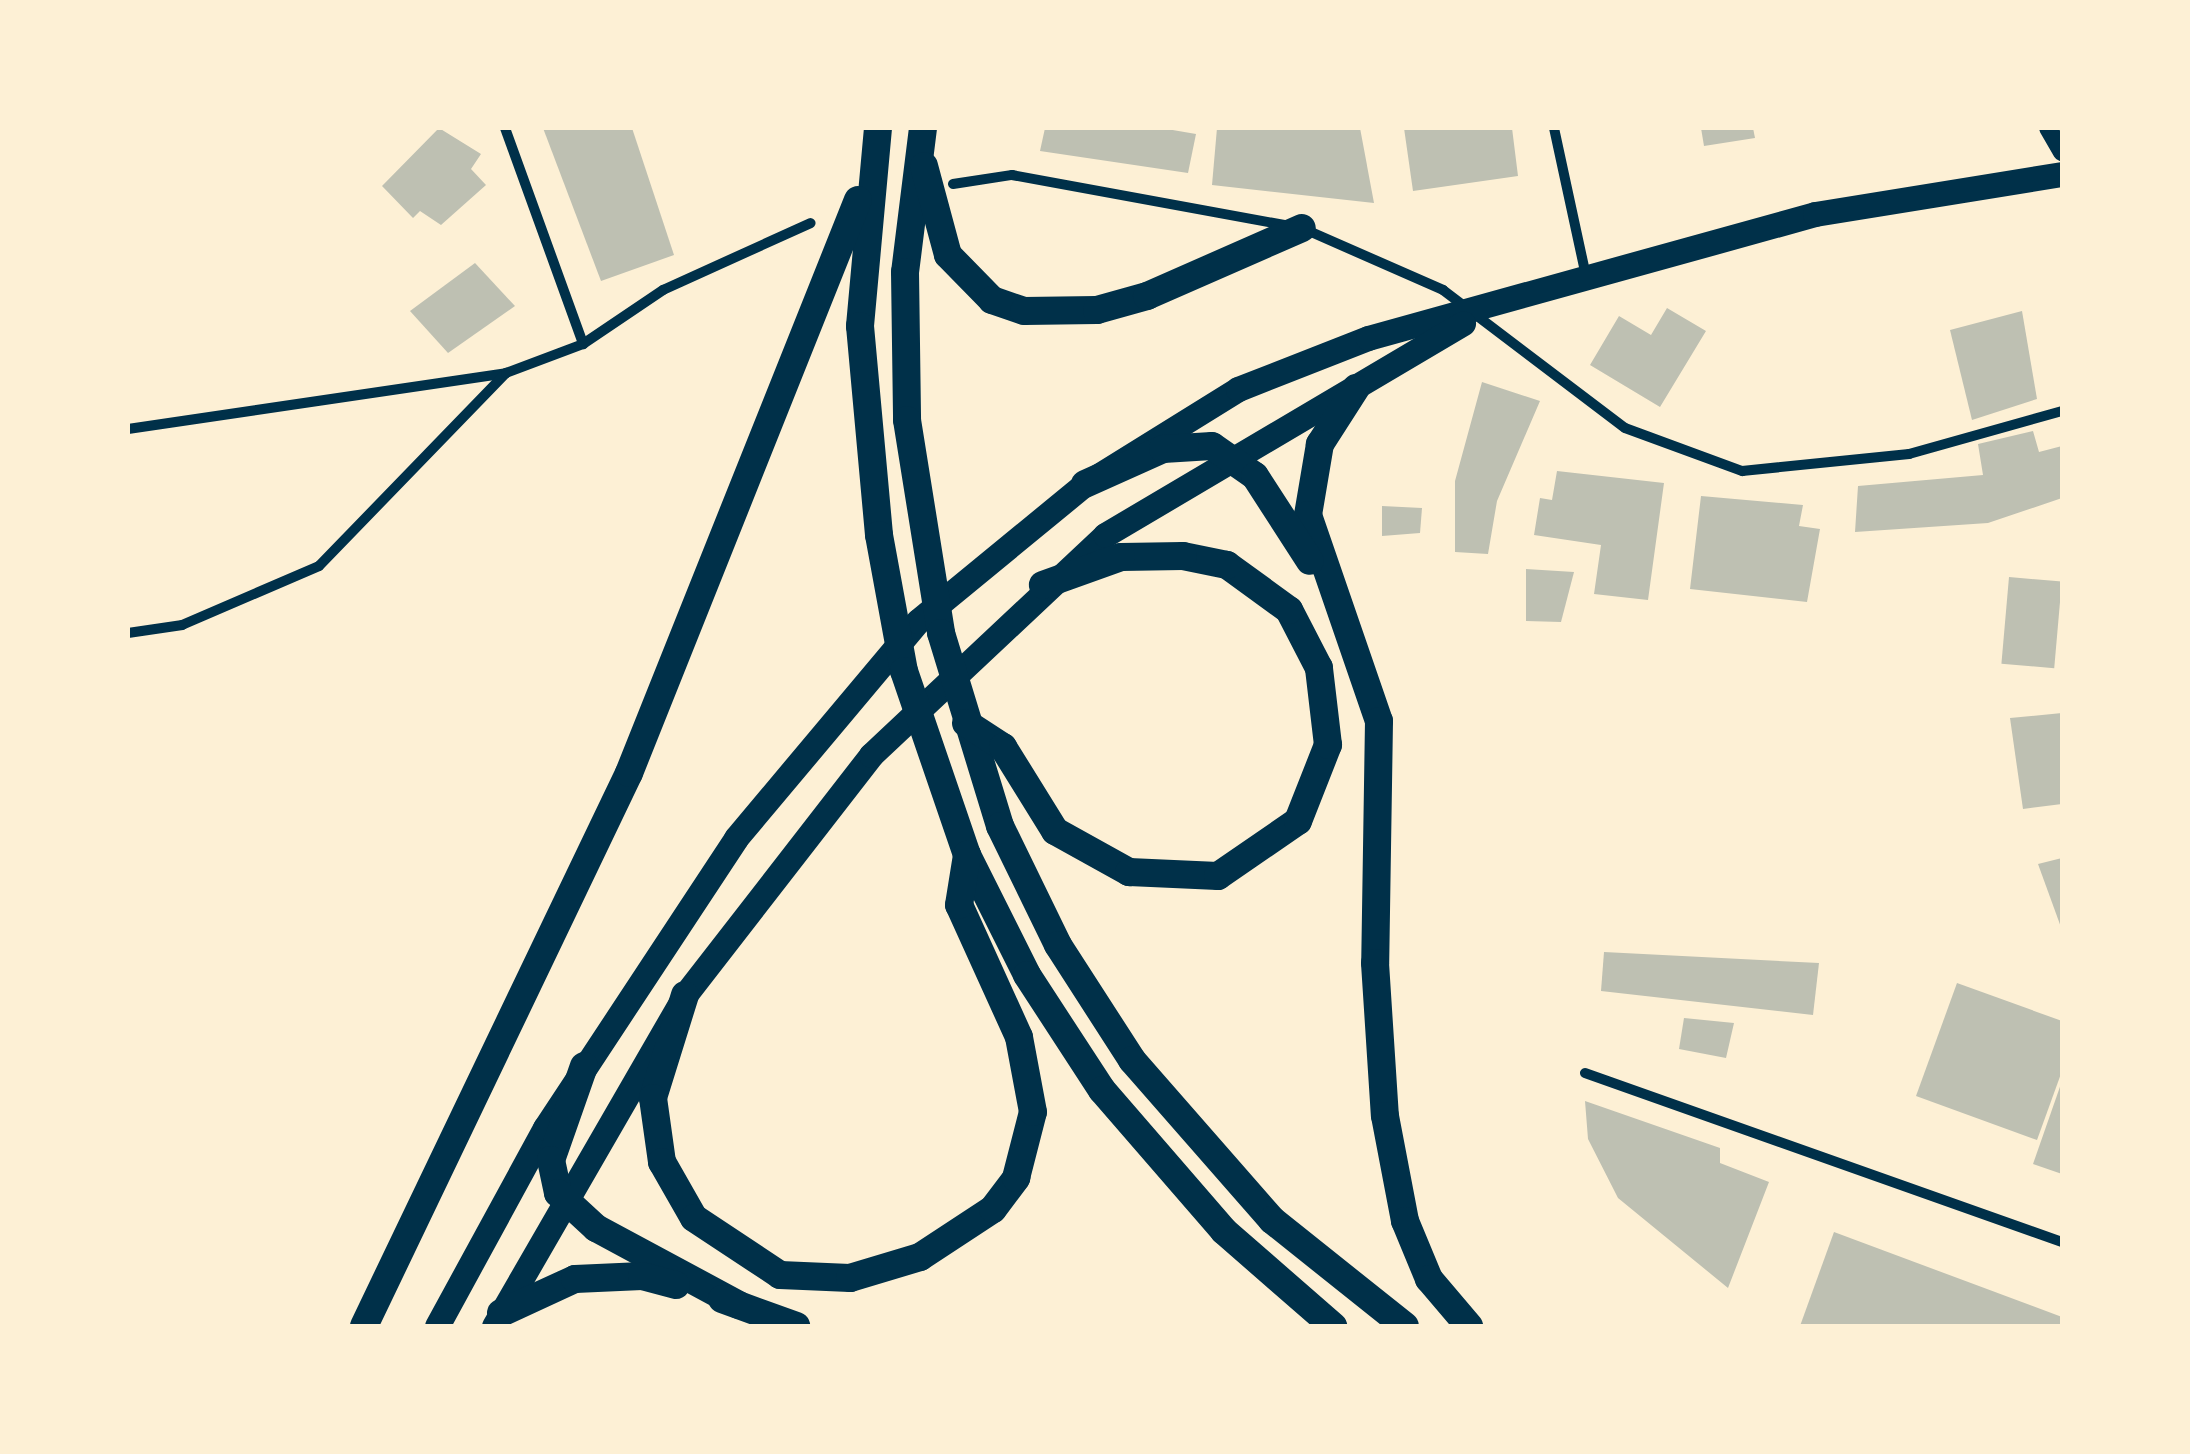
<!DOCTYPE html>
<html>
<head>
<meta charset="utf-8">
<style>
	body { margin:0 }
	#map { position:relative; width:2190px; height:1454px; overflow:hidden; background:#fdf0d5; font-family:"Space Grotesk",sans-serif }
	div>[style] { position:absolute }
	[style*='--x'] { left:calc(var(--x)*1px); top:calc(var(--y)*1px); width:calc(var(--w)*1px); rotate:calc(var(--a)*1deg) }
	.building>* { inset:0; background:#bec0b2; transform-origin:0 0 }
	.minor>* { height:10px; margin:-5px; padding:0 5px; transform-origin:5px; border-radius:5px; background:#003049 }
	.tertiary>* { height:18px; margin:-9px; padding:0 9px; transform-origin:9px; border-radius:9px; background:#003049 }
	.primary>* { height:25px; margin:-12.5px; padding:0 12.5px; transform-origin:12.5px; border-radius:12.5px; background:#003049 }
	.trunk>* { height:28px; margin:-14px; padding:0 14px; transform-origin:14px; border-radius:14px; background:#003049 }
	span { translate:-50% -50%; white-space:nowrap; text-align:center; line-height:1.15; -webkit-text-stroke:10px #fdf0d5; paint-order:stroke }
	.frame { position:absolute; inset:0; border:130px solid #fdf0d5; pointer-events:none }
</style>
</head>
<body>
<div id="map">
	<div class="building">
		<div style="clip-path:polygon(439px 128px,481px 154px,471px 169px,486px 185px,441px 225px,420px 211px,413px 218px,382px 186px)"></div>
		<div style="clip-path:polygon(543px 128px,632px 128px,674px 255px,601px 281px)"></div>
		<div style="clip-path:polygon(1045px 128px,1161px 128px,1196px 134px,1188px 173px,1040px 151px)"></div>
		<div style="clip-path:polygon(1217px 128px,1360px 128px,1374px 203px,1212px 185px)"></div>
		<div style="clip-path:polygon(1404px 128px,1512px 128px,1518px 176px,1413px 191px)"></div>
		<div style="clip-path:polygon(1701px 128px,1753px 128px,1755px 138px,1704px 146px)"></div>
		<div style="clip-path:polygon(475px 263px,515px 306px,448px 353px,410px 311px)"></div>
		<div style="clip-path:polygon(1667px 308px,1706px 331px,1660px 407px,1590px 365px,1619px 316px,1651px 335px)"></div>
		<div style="clip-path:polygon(2022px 311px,2037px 399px,1972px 420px,1950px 330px)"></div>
		<div style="clip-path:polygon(1482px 382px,1540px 401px,1497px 501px,1488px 554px,1455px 552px,1455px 481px)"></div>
		<div style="clip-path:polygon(2033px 431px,2039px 452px,2062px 446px,2062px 498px,1988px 523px,1855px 532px,1858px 486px,1983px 475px,1978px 444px)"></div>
		<div style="clip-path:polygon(1557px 471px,1664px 483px,1648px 600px,1594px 594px,1601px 545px,1534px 535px,1540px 498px,1552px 500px)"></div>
		<div style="clip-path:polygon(1701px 496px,1803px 505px,1799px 526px,1820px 529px,1807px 602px,1690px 589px)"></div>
		<div style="clip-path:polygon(1382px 506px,1422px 508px,1420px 533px,1382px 536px)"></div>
		<div style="clip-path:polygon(1526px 569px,1574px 572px,1561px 622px,1526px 621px)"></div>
		<div style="left:2009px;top:577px;width:53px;height:87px;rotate:5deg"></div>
		<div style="clip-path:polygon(2062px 713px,2062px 804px,2023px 809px,2010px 718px)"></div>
		<div style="clip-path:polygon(2062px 858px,2062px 930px,2038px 864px)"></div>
		<div style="clip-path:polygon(1604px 952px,1819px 963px,1813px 1015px,1601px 991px)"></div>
		<div style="clip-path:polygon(1957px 983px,2062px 1021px,2062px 1071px,2037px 1140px,1916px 1096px)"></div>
		<div style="clip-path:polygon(1684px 1018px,1734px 1023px,1726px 1058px,1679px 1049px)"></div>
		<div style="clip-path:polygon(2062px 1081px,2062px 1174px,2033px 1164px)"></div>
		<div style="clip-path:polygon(1585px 1101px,1720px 1148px,1720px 1163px,1769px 1182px,1728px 1288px,1618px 1198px,1588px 1139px)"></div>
		<div style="clip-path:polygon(1834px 1232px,2062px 1317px,2062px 1326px,1800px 1326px)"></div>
	</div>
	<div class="minor">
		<div style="--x:505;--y:128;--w:230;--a:70.1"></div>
		<div style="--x:1554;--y:128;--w:151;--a:77.8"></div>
		<div style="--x:953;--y:184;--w:60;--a:-8.7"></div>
		<div style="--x:1012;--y:175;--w:295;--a:10.4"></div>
		<div style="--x:1302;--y:228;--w:154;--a:23.7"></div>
		<div style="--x:1443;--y:290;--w:228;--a:37.2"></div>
		<div style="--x:1625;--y:428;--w:125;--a:20.2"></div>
		<div style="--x:1742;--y:471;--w:168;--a:-5.8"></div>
		<div style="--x:1909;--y:454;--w:159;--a:-15.7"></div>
		<div style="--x:128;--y:429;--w:382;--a:-8.4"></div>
		<div style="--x:128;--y:633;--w:55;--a:-8.4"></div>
		<div style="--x:182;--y:625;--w:149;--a:-23.3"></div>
		<div style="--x:319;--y:566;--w:269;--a:-45.9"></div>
		<div style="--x:506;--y:373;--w:82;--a:-20.6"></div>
		<div style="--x:583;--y:344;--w:97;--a:-34"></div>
		<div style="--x:663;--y:290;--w:162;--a:-24.4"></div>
		<div style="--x:1585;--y:1073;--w:506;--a:19.51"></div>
	</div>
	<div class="tertiary">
		<div style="--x:2048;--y:128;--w:28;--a:60"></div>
	</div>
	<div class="primary">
		<div style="--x:437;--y:1326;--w:226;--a:-61.4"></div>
		<div style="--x:545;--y:1128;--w:347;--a:-56.6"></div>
		<div style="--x:736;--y:838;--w:283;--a:-50"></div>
		<div style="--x:918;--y:621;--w:216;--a:-39.4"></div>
		<div style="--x:1085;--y:484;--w:180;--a:-31.8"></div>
		<div style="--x:1238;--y:389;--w:140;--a:-21.4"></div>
		<div style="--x:1368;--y:338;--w:464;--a:-15.5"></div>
		<div style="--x:1815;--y:214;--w:250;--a:-9.2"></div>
		<div style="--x:494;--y:1326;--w:382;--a:-60"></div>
		<div style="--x:685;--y:995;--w:304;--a:-52.2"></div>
		<div style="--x:871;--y:755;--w:321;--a:-43.2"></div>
		<div style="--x:1105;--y:535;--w:416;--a:-30.6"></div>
	</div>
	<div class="trunk">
		<div style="--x:878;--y:128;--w:199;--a:95.2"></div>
		<div style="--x:860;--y:326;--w:210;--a:84.8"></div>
		<div style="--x:879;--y:535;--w:138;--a:79.6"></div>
		<div style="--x:904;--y:671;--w:194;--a:71.1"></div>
		<div style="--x:967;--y:855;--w:134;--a:63.4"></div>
		<div style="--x:1027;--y:975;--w:137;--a:56.9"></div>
		<div style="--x:1102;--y:1090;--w:186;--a:49.1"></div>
		<div style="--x:1224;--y:1231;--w:145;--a:41.1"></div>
		<div style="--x:923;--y:128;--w:145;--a:97.1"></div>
		<div style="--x:905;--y:272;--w:148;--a:89.2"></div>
		<div style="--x:907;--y:420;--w:216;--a:80.9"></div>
		<div style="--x:941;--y:633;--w:202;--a:73"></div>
		<div style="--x:1000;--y:826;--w:132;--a:64"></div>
		<div style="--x:1058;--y:945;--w:137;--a:57.2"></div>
		<div style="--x:1132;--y:1060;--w:213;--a:48.8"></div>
		<div style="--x:1272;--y:1220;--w:170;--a:38.6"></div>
		<div style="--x:924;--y:166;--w:92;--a:74.9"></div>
		<div style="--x:948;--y:255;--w:63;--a:45.6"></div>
		<div style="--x:992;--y:300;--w:34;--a:19"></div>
		<div style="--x:1024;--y:311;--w:73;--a:-0.8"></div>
		<div style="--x:1097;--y:310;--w:52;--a:-15.6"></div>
		<div style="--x:1147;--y:296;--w:169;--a:-23.7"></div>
		<div style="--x:1356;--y:388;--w:67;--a:122.7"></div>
		<div style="--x:1320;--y:444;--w:72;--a:99.6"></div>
		<div style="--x:1308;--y:515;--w:218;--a:71"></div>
		<div style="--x:1379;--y:721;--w:242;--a:90.9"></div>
		<div style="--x:1375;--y:963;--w:153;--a:86.3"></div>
		<div style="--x:1385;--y:1116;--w:107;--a:79.2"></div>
		<div style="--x:1405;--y:1221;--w:63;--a:67.5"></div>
		<div style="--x:1429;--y:1279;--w:62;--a:49.6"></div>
		<div style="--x:1085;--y:484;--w:85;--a:-24.2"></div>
		<div style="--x:1163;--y:449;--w:49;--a:-3.5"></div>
		<div style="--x:1212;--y:446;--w:52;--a:34.9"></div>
		<div style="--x:1255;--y:476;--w:101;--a:57.1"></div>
		<div style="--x:966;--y:723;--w:44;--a:33"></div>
		<div style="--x:1003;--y:747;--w:99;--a:58.2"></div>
		<div style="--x:1055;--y:831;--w:85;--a:29"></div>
		<div style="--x:1129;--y:872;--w:89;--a:2.6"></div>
		<div style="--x:1218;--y:876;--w:97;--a:-34.5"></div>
		<div style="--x:1298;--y:821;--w:82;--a:-68.5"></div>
		<div style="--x:1328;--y:745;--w:78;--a:-96.7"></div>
		<div style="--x:1319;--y:668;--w:65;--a:-117.3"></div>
		<div style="--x:1289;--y:610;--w:77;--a:-144"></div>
		<div style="--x:1227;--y:565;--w:45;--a:-168.4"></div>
		<div style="--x:1183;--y:556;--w:62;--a:179.1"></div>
		<div style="--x:1121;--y:557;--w:83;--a:160.3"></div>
		<div style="--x:685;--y:995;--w:108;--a:107.3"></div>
		<div style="--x:653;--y:1098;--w:65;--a:82"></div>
		<div style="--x:662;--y:1162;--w:64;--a:60.3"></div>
		<div style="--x:694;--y:1218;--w:103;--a:33.5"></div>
		<div style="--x:780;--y:1275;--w:70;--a:2.5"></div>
		<div style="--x:850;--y:1278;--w:73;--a:-16.7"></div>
		<div style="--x:920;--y:1257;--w:87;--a:-33.3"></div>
		<div style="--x:993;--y:1209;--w:39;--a:-53"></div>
		<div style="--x:1016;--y:1178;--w:68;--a:-75.6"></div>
		<div style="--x:1033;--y:1112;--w:76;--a:-100.6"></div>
		<div style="--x:1019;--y:1037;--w:145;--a:-114.4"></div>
		<div style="--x:959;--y:905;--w:51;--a:-80.9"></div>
		<div style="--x:584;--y:1066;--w:100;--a:109.3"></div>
		<div style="--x:551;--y:1160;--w:34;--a:78"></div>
		<div style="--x:558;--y:1193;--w:52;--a:42.6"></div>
		<div style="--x:596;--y:1228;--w:162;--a:28.3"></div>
		<div style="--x:722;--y:1299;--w:79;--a:20"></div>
		<div style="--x:501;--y:1313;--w:81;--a:-24.7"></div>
		<div style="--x:575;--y:1279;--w:67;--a:-2.6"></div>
		<div style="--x:642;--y:1276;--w:35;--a:15"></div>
		<div style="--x:364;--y:1326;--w:613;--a:-64.4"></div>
		<div style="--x:629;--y:773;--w:617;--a:-68.22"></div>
	</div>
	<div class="frame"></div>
</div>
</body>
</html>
